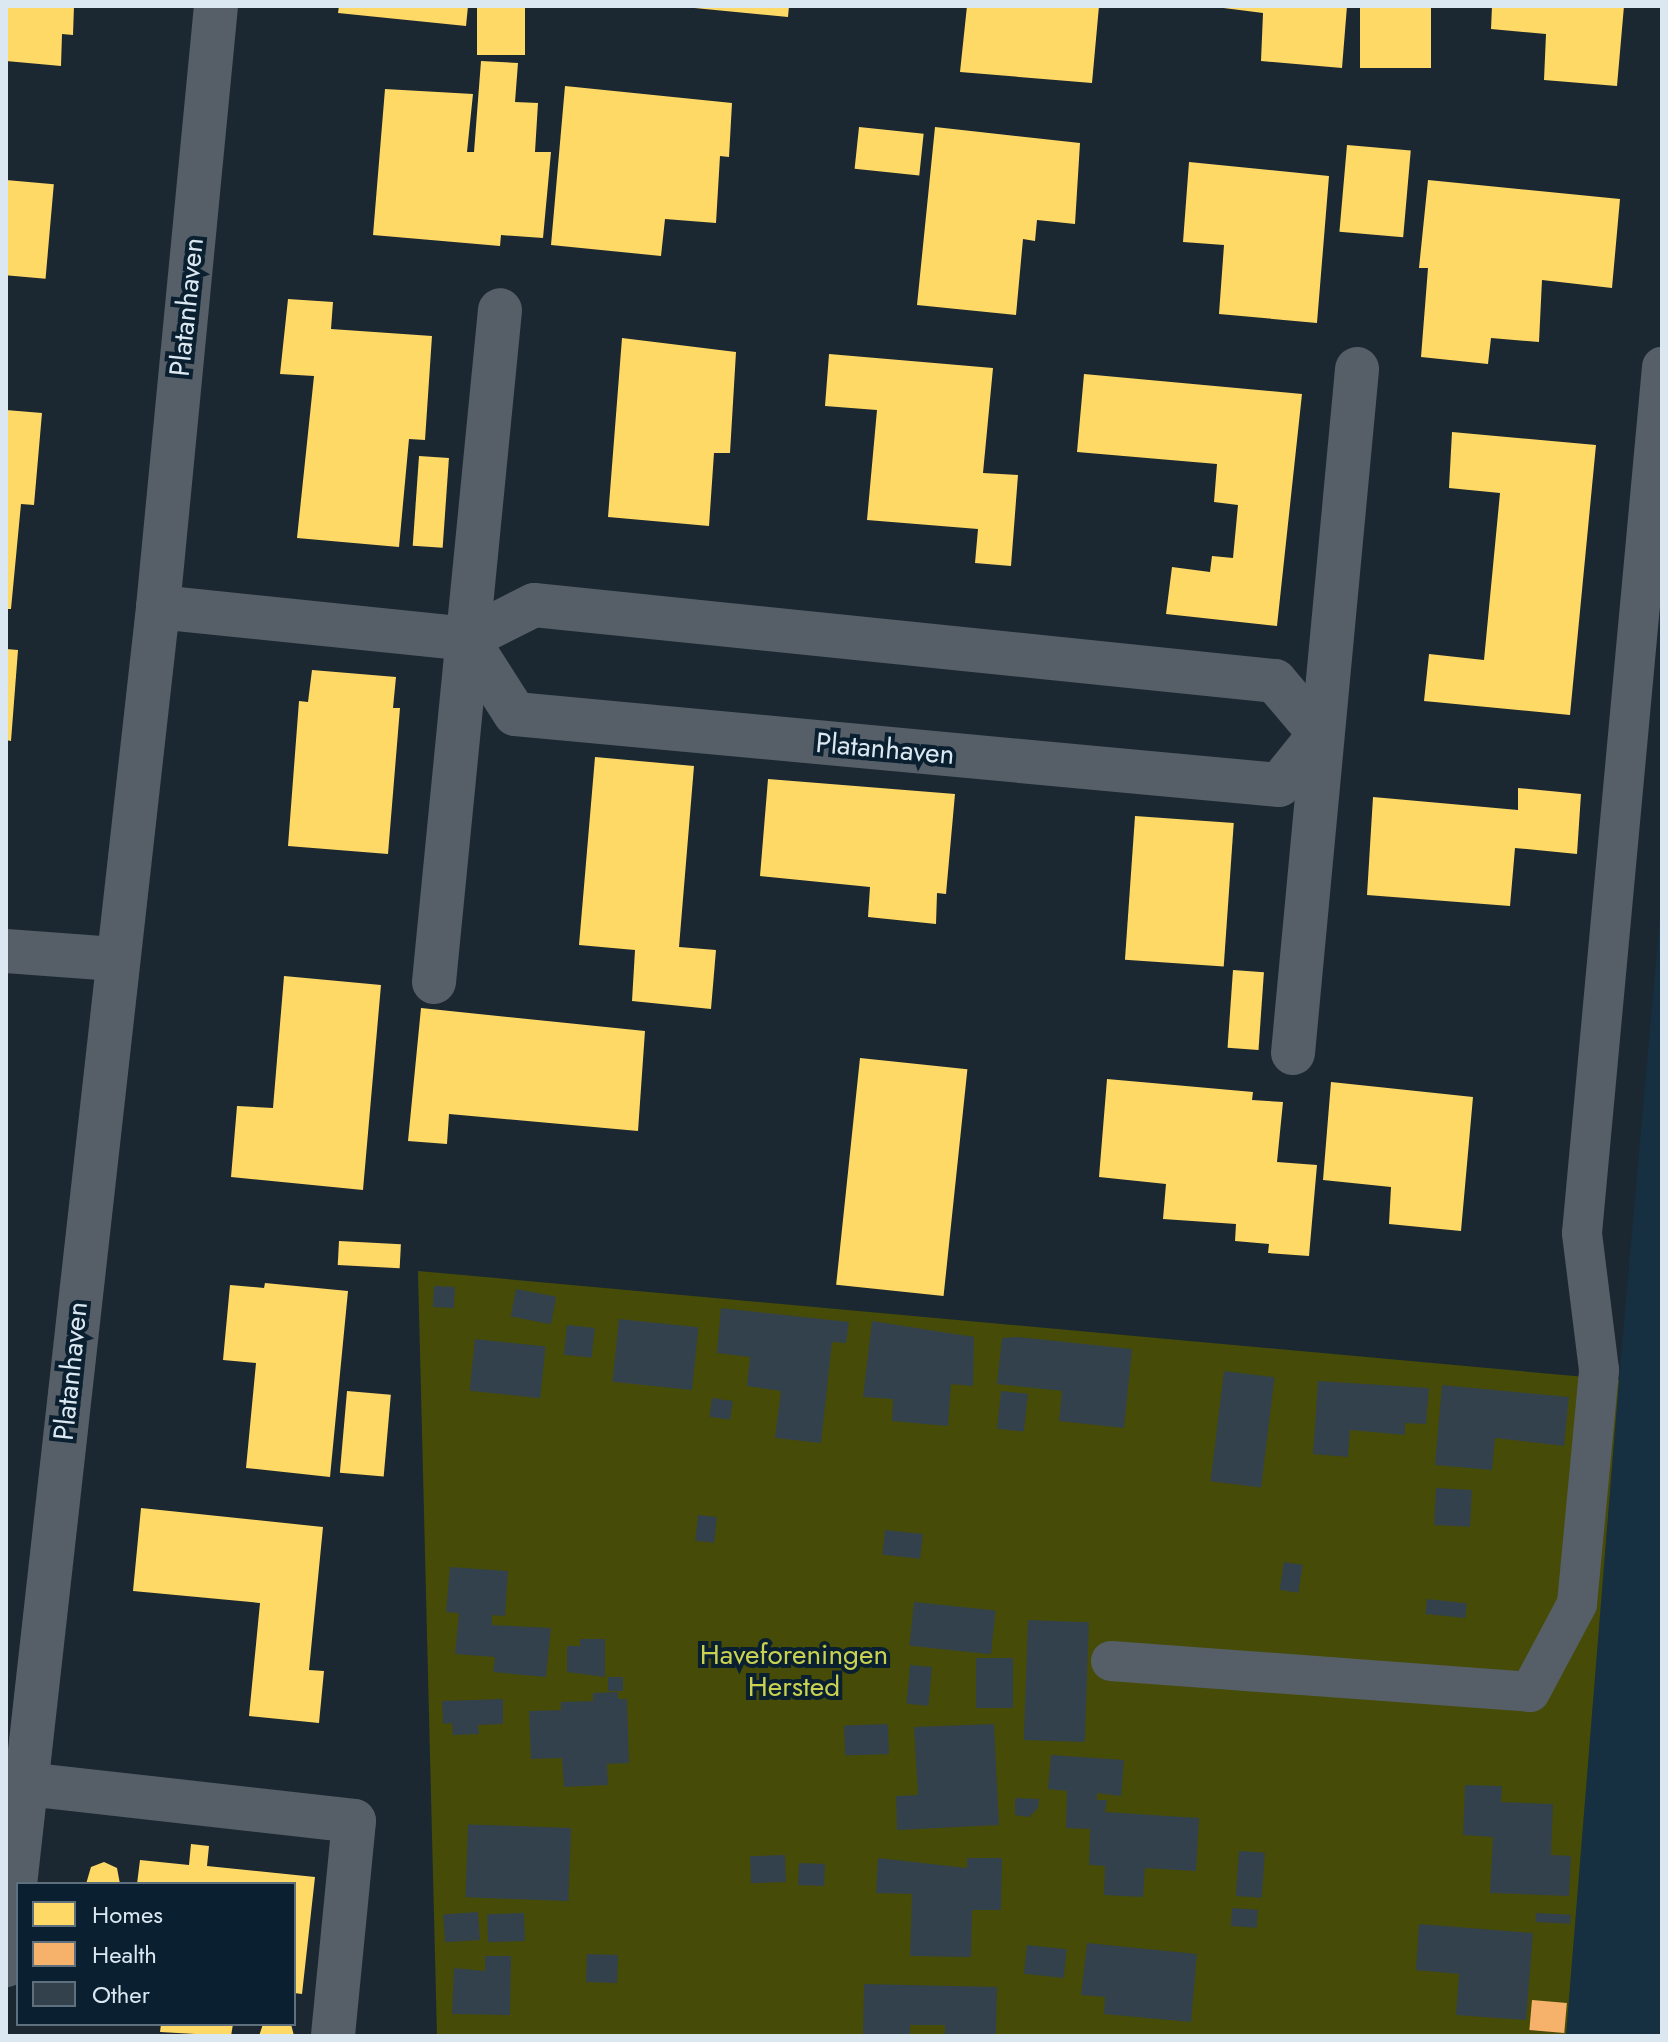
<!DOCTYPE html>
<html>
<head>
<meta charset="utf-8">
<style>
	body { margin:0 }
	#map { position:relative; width:1668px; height:2042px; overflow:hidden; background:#1c2831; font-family:Jost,sans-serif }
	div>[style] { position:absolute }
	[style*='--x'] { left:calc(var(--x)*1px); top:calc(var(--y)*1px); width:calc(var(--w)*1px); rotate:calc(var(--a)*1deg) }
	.built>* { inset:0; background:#163042 }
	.green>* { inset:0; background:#464c07 }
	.homes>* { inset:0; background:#ffd966; transform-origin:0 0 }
	.health>* { inset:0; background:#f6b26b; transform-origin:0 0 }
	.building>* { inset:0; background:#33414c; transform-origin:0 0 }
	.lane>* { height:40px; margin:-20px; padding:0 20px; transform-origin:20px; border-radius:20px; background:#565f67 }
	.street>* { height:44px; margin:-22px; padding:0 22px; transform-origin:22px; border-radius:22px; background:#565f67 }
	span { translate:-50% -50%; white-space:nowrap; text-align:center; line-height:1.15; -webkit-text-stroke:8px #0a1f2f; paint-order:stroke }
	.street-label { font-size:28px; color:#dbe8f2 }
	.park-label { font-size:28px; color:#c9d250 }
	.frame { position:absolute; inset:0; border:8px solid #dbe8f2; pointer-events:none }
	.legend { position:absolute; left:16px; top:1882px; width:280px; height:144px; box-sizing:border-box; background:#0a1f2f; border:2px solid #5e6f7d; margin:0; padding:10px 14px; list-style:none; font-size:24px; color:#dbe8f2 }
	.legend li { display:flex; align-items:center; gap:16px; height:40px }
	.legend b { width:40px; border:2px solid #5e6f7d }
</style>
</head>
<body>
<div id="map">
	<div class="built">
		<div style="clip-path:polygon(1662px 895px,1662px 2036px,1566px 2036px,1619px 1380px)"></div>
	</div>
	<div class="green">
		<div style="clip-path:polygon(418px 1271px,1619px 1380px,1566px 2036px,437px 2036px)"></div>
	</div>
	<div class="homes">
		<div style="clip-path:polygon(6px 6px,74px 6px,73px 35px,62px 34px,61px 66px,6px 61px)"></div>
		<div style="clip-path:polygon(339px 6px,468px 6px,466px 26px,338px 13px)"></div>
		<div style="left:477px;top:6px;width:48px;height:49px"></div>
		<div style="clip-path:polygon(674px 6px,789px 6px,788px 17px)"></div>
		<div style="clip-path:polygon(967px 6px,1099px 6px,1092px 83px,960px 72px)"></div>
		<div style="clip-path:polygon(1208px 6px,1347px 6px,1342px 68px,1261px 61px,1263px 13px)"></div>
		<div style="left:1360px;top:6px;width:71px;height:62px"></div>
		<div style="clip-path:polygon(1492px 6px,1624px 6px,1617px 86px,1544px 80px,1546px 34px,1491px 29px)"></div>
		<div style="clip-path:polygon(481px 61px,518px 63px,515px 102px,538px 103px,535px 152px,551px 152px,543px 238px,501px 235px,500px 246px,373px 235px,385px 89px,473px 94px,467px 152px,474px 152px)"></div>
		<div style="clip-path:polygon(565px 86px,732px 103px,729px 157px,720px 156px,716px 223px,665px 219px,661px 256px,551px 245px)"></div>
		<div style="left:859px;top:127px;width:65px;height:42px;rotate:6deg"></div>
		<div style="clip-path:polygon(935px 127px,1080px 143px,1075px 224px,1037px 220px,1035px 241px,1023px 239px,1016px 315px,917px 305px)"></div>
		<div style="left:1347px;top:145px;width:64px;height:87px;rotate:5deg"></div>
		<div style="clip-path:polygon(1189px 162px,1329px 176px,1317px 323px,1219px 314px,1224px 245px,1183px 242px)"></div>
		<div style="left:6px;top:180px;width:48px;height:95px;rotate:5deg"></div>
		<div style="clip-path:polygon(1428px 180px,1620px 199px,1612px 288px,1542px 280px,1539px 342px,1491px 338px,1488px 364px,1421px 357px,1428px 268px,1419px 268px)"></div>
		<div style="clip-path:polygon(288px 299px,333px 302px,331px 329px,432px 336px,425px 440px,409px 439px,399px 547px,297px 538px,314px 376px,280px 374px)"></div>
		<div style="clip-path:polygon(622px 338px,736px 352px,730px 453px,714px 453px,709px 526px,608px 517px)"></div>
		<div style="clip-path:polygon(829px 354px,993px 368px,983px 473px,1018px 475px,1011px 566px,975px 563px,978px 529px,867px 520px,877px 410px,825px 406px)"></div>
		<div style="clip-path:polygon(1084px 374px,1302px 394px,1277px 626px,1166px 614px,1172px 567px,1210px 572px,1212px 556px,1233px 558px,1238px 505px,1214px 502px,1217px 464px,1077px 452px)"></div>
		<div style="clip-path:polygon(6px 410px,42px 413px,34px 505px,21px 504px,11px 609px,6px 609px)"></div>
		<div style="clip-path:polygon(1452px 432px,1596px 445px,1570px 715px,1424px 701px,1429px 654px,1484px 660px,1500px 493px,1449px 488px)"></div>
		<div style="left:419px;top:456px;width:30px;height:90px;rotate:4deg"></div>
		<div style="clip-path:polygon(6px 649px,18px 650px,11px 741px,6px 740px)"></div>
		<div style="clip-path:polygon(312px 670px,396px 677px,393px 708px,400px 708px,388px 854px,288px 846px,299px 701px,308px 702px)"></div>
		<div style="clip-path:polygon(595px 757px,694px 766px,679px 947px,716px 950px,711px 1009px,632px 1001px,635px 950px,579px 945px)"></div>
		<div style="clip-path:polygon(768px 779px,955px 794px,946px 894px,937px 893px,936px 924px,868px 917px,870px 887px,760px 876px)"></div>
		<div style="clip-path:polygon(1518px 788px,1581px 794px,1577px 854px,1515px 848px,1510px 906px,1367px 895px,1373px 797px,1518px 810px)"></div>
		<div style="left:1135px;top:816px;width:99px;height:144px;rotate:4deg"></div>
		<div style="left:1233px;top:970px;width:31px;height:78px;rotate:4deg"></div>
		<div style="clip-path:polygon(284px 976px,381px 985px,363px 1190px,231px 1177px,237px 1106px,273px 1108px)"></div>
		<div style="clip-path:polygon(421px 1008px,645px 1031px,638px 1131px,449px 1114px,447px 1144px,408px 1141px)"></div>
		<div style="left:860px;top:1058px;width:108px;height:228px;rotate:6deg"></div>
		<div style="clip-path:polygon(1107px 1079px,1253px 1092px,1252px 1100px,1283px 1102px,1277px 1162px,1317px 1165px,1309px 1256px,1268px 1253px,1269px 1244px,1235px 1241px,1236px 1224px,1163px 1219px,1166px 1184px,1099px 1177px)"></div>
		<div style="clip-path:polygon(1331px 1082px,1473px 1097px,1461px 1231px,1389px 1224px,1391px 1187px,1323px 1180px)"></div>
		<div style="left:339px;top:1241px;width:62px;height:24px;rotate:3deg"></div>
		<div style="clip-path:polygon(265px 1283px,348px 1291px,330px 1477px,246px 1468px,256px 1363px,223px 1360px,230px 1285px,264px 1288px)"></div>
		<div style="left:347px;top:1391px;width:44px;height:82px;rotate:5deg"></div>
		<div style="clip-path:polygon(141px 1508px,323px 1527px,309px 1670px,324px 1671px,319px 1723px,249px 1716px,260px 1603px,133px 1591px)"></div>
		<div style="clip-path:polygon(191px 1844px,209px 1846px,207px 1866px,315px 1877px,302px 1994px,294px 1993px,294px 1884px,137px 1884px,140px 1860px,189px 1865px)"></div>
		<div style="clip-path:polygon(104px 1862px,117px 1868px,120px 1884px,86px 1884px,91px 1867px)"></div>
		<div style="clip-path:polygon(161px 2024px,233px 2024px,231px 2036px,160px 2032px)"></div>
		<div style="clip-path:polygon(263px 2024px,291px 2024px,294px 2036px,259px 2036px)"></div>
	</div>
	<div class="health">
		<div style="left:1532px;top:2000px;width:35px;height:30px;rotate:5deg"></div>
	</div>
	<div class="building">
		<div style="left:434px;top:1286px;width:21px;height:21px;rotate:3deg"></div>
		<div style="left:516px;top:1289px;width:41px;height:28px;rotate:11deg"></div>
		<div style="clip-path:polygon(721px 1308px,849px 1322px,846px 1343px,832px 1342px,821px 1443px,775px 1438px,781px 1391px,747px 1386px,750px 1357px,717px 1353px)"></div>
		<div style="left:619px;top:1319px;width:80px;height:63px;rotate:6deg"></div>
		<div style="clip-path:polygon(872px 1321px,974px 1337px,973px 1386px,951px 1384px,948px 1426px,892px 1421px,893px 1399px,863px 1397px)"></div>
		<div style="left:567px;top:1325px;width:28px;height:30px;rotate:6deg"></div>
		<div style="clip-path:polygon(1018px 1337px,1132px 1349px,1124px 1428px,1059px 1421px,1062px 1391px,997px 1384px,1002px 1338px)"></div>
		<div style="left:475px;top:1339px;width:71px;height:52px;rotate:6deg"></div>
		<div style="left:1224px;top:1371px;width:51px;height:111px;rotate:7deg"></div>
		<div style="clip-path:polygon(1318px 1381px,1429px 1388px,1426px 1424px,1405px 1423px,1405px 1435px,1350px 1430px,1348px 1457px,1313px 1454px)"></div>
		<div style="clip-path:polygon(1442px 1385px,1569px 1397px,1564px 1446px,1495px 1438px,1492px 1470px,1435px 1465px)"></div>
		<div style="left:1001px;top:1391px;width:27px;height:38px;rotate:6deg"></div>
		<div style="left:712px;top:1398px;width:21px;height:19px;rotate:8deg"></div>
		<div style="left:1436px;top:1488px;width:36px;height:37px;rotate:3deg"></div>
		<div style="left:698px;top:1515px;width:19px;height:26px;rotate:6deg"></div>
		<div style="left:885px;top:1530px;width:38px;height:25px;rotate:6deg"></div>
		<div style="left:1284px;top:1562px;width:19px;height:28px;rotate:9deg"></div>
		<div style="clip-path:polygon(450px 1567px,508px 1571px,505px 1616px,492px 1615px,492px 1625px,551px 1628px,546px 1677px,493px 1672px,495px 1657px,455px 1654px,459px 1613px,446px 1612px)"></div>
		<div style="left:1427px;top:1599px;width:40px;height:15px;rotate:6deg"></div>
		<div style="left:914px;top:1602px;width:82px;height:44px;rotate:6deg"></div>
		<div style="left:1028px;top:1620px;width:61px;height:120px;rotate:2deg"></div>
		<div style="clip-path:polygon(580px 1639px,605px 1639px,605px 1677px,567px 1672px,567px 1646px,580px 1646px)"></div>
		<div style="left:976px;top:1658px;width:37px;height:50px"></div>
		<div style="left:910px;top:1665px;width:22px;height:39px;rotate:5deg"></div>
		<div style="left:608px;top:1677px;width:15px;height:14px"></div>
		<div style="clip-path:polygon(618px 1692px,618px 1699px,627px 1699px,629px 1763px,607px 1764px,608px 1785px,564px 1787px,562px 1758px,531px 1759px,529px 1711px,561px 1710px,561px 1702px,593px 1701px,593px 1693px)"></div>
		<div style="clip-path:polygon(503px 1699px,503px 1724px,478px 1725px,479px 1734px,453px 1735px,452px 1723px,443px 1724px,442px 1701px)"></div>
		<div style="left:888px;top:1724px;width:30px;height:44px;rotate:88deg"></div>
		<div style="clip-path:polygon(994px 1724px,999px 1825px,897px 1830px,896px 1796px,918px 1795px,914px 1727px)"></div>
		<div style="clip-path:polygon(1051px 1755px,1124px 1760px,1121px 1796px,1097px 1793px,1097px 1800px,1107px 1800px,1105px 1812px,1199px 1818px,1196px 1871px,1145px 1868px,1143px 1897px,1104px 1895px,1105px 1866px,1089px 1865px,1090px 1829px,1066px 1828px,1067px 1791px,1048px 1789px)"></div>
		<div style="clip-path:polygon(1465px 1785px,1502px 1786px,1501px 1802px,1553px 1804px,1551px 1855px,1571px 1856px,1569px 1896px,1490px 1893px,1493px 1837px,1463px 1835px)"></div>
		<div style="clip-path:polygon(1015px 1798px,1039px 1799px,1038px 1808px,1029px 1817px,1015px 1815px)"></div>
		<div style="left:571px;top:1828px;width:73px;height:103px;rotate:92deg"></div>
		<div style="left:1239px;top:1851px;width:26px;height:45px;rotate:4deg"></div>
		<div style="left:785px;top:1855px;width:27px;height:35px;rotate:88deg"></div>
		<div style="clip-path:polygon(878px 1858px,967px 1868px,967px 1858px,1002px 1858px,1001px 1910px,972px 1910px,971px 1957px,910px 1956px,912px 1894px,876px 1893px)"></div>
		<div style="left:799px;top:1863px;width:26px;height:22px;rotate:2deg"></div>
		<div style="left:1232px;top:1908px;width:26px;height:18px;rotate:4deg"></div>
		<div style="left:478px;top:1912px;width:28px;height:35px;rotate:86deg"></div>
		<div style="left:524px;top:1913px;width:28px;height:37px;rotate:88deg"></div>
		<div style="left:1536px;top:1913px;width:35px;height:9px;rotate:3deg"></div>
		<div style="clip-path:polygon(1419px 1924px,1533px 1933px,1526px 2020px,1456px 2015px,1459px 1974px,1416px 1970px)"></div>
		<div style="clip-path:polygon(1087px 1943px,1197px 1954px,1191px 2022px,1104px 2014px,1105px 1997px,1081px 1995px)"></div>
		<div style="left:1027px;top:1945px;width:40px;height:29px;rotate:6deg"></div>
		<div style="left:587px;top:1954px;width:31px;height:28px;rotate:2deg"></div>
		<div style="clip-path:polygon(485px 1956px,511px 1956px,510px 2015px,452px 2014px,454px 1968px,485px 1971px)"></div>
		<div style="clip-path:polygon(864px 1984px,997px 1987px,996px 2036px,945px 2036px,945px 2025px,910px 2025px,910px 2036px,863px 2036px)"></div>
	</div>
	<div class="lane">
		<div style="--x:1111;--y:1661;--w:420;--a:4.2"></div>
		<div style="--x:1530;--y:1692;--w:100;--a:-61.9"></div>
		<div style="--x:1577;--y:1604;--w:235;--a:-84.6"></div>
		<div style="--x:1599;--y:1370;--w:138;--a:-97.1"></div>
		<div style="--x:1582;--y:1233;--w:870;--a:-84.72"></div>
	</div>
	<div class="street">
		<div style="--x:158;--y:607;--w:311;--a:5.9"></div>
		<div style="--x:467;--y:639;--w:75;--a:-26.9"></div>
		<div style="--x:534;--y:605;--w:745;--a:5.86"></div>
		<div style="--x:1275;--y:681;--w:70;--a:49.7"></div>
		<div style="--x:1320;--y:734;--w:65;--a:128.8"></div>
		<div style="--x:1279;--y:785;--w:767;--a:-174.69"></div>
		<div style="--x:515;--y:714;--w:89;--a:-122.6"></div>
		<div style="--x:6;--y:951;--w:109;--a:4.2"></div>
		<div style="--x:434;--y:982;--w:675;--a:-84.39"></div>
		<div style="--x:1293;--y:1053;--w:687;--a:-84.65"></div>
		<div style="--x:26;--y:1784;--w:330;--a:6.4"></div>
		<div style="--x:354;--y:1821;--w:216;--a:95.6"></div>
		<div style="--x:6;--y:1965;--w:1366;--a:-83.61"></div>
		<div style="--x:158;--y:607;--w:604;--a:-84.49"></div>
	</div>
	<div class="street-label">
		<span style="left:187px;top:307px;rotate:-84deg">Platanhaven</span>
		<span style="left:885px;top:749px;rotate:5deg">Platanhaven</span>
		<span style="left:71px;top:1371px;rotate:-84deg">Platanhaven</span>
	</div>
	<div class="park-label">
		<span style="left:794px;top:1671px">Haveforeningen<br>Hersted</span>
	</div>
	<div class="frame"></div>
	<ul class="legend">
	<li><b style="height:22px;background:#ffd966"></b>Homes</li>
	<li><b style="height:22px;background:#f6b26b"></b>Health</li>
	<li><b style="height:22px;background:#33414c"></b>Other</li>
	</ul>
</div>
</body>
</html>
